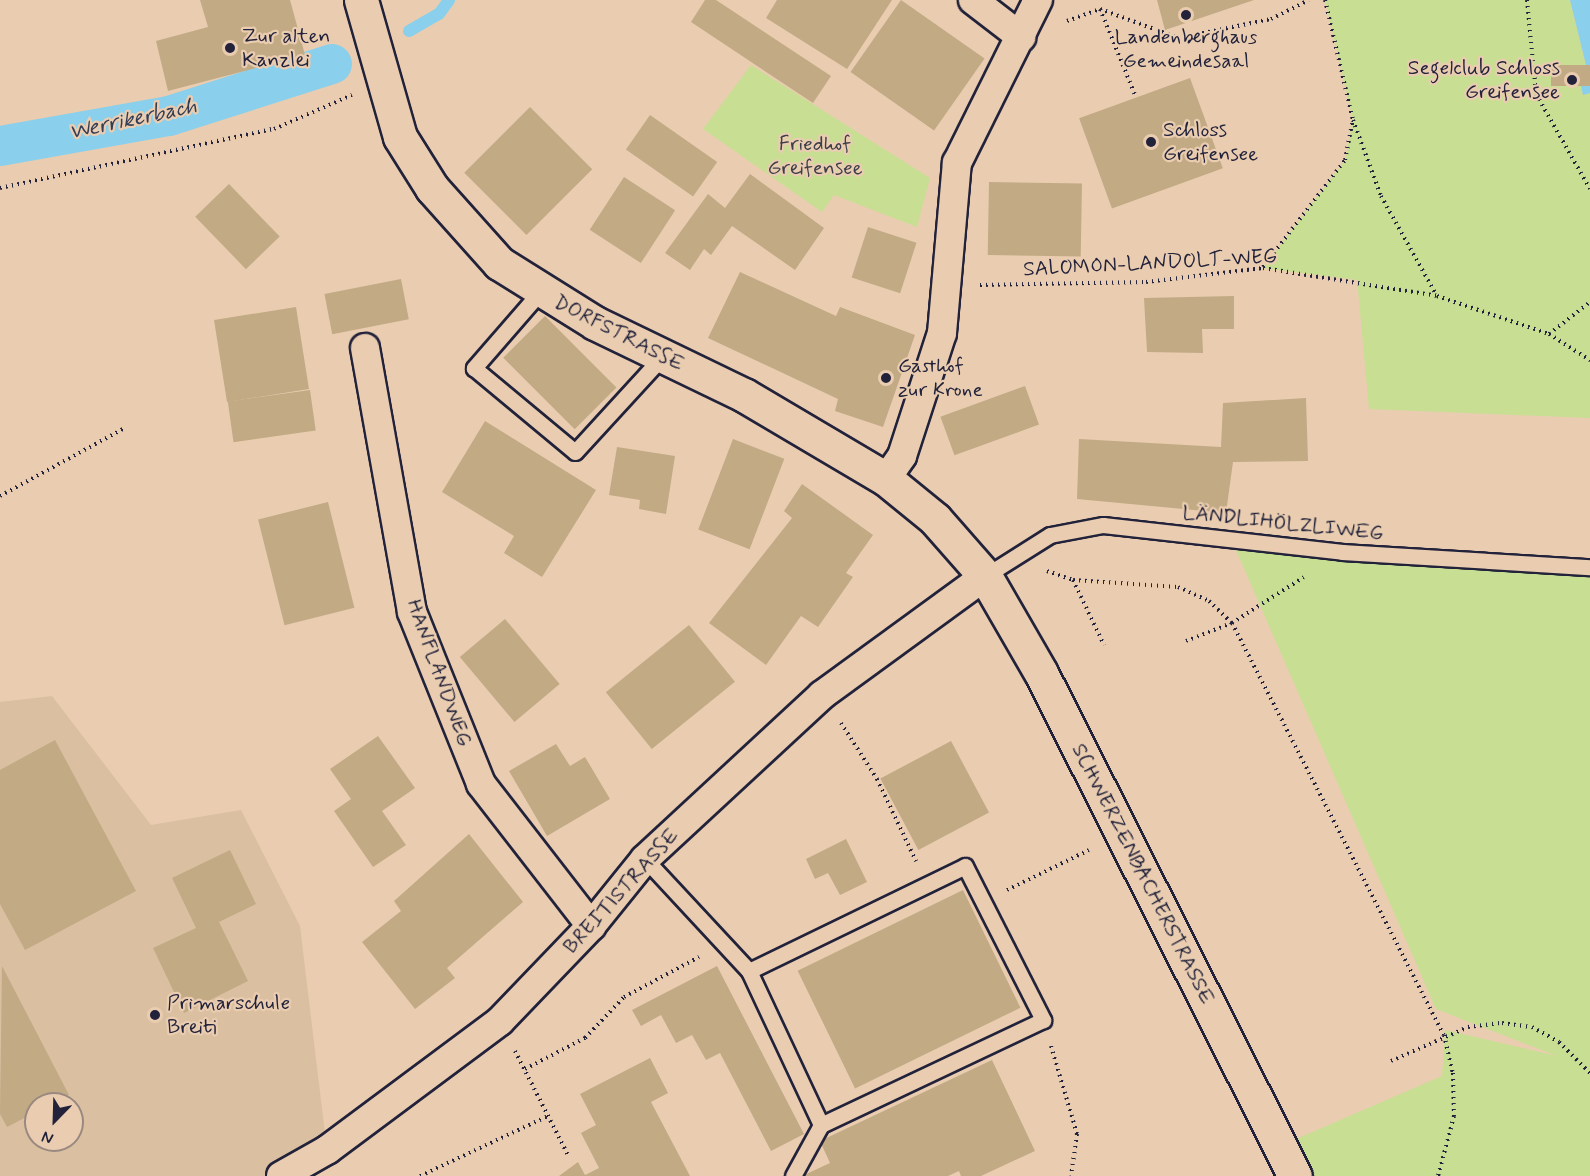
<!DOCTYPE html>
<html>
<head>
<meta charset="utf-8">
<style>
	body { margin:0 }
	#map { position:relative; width:1590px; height:1176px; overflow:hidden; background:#eacdb0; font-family:Mynerve,sans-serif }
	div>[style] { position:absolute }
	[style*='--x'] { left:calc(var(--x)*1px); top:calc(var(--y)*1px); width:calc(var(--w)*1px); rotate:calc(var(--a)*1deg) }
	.built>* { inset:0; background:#dabfa1 }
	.green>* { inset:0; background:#c7de93 }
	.water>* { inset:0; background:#8acfeb }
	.stream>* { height:12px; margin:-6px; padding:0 6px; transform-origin:6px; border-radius:6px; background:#8acfeb }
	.canal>* { height:40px; margin:-20px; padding:0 20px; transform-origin:20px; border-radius:20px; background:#8acfeb }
	.building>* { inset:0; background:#c2aa84; transform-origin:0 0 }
	.path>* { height:4px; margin-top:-2px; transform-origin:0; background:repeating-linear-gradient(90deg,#22223b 0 1.5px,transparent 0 6px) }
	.roads { filter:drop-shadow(2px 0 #22223b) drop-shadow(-2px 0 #22223b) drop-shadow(0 2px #22223b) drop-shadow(0 -2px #22223b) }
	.lane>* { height:15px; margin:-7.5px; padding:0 7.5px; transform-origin:7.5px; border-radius:7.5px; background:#eacdb0 }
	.street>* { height:28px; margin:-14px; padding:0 14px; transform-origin:14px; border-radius:14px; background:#eacdb0 }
	.secondary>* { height:33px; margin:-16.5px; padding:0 16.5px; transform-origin:16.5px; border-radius:16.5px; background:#eacdb0 }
	.dots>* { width:16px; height:16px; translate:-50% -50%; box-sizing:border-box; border:3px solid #eacdb0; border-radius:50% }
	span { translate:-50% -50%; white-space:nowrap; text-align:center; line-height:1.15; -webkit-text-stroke:4.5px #eacdb0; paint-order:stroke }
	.poi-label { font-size:21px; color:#22223b }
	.left { translate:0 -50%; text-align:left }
	.right { translate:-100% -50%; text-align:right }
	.park-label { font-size:21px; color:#3b3e48 }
	.street-label { font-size:21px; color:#22223b }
	.water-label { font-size:22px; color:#323c55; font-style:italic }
	.north { position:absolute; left:24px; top:1092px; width:60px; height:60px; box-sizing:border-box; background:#eacdb0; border:2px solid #9a8981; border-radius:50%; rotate:203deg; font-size:16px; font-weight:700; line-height:24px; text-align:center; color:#22223b }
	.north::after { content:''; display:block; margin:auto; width:21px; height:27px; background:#22223b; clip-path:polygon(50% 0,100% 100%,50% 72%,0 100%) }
</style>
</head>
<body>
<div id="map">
	<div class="built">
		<div style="clip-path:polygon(evenodd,52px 696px,151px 825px,241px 810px,300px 926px,327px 1150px,281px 1176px,0 1176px,0 702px,52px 696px,36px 1104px,72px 1104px,72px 1140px,36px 1140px,36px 1104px)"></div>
	</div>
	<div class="green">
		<div style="clip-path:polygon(1325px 0,1570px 0,1586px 65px,1577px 69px,1583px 95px,1590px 93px,1590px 418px,1369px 409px,1357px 280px,1263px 268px,1345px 160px,1353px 120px)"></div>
		<div style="clip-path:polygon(751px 65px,930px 178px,917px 227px,834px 195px,822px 212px,703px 129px)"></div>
		<div style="clip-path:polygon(1232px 541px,1590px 567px,1590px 1176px,1295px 1176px,1280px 1146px,1442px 1076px,1445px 1030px,1557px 1056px,1436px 1009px)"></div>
	</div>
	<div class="water">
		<div style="clip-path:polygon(1570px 0,1590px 0,1590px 93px,1583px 95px,1577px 69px,1586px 65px)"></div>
	</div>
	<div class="stream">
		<div style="--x:409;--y:31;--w:34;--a:-30"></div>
		<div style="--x:439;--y:14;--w:17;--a:-54"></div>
	</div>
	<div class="canal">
		<div style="--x:0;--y:146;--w:172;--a:-10.1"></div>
		<div style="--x:169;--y:116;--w:171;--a:-17.7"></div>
	</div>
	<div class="building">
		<div style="clip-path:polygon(200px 0,290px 0,305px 55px,168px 91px,156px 41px,208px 27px)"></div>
		<div style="clip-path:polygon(705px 0,716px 0,831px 76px,813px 103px,691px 22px)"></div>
		<div style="clip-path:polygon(777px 0,892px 0,847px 69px,766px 18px)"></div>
		<div style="left:901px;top:0;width:102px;height:88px;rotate:35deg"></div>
		<div style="clip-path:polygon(1157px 0,1254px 0,1165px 30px)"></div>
		<div style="left:1590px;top:65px;width:21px;height:39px;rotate:90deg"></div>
		<div style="left:1190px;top:78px;width:96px;height:118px;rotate:70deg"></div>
		<div style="left:530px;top:107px;width:88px;height:93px;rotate:45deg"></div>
		<div style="left:650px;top:115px;width:82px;height:42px;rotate:35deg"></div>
		<div style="clip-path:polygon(750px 174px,824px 228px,795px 270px,732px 226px,711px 255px,704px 249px,690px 270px,665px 253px,708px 194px,725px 208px)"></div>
		<div style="left:624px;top:177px;width:61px;height:63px;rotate:33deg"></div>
		<div style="left:989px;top:182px;width:93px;height:73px;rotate:1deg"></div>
		<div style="left:229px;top:184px;width:73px;height:47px;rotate:46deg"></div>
		<div style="left:868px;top:227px;width:51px;height:53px;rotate:18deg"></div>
		<div style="clip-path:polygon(740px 272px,836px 316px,840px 307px,915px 335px,883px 427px,835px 411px,838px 399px,708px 338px)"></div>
		<div style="left:401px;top:279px;width:41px;height:78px;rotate:79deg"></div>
		<div style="clip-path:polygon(1234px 296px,1234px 329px,1202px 329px,1203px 353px,1147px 352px,1144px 298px)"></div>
		<div style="left:296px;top:307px;width:83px;height:83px;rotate:81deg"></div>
		<div style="left:545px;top:316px;width:101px;height:59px;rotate:45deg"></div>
		<div style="left:1025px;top:386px;width:41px;height:90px;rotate:70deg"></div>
		<div style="left:310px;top:390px;width:41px;height:83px;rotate:82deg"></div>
		<div style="clip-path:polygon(1306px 398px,1308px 461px,1233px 462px,1226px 513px,1077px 499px,1079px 439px,1221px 447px,1223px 403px)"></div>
		<div style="clip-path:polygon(485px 421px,596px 490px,542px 577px,504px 553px,514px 536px,442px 492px)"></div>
		<div style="left:733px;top:439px;width:55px;height:97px;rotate:21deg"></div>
		<div style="clip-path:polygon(617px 447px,675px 456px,666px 514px,639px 509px,640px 500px,609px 495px)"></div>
		<div style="clip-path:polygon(802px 484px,873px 535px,846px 573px,853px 577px,818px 627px,801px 616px,766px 665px,709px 623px,792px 518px,784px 511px)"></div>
		<div style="left:328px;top:502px;width:109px;height:72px;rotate:76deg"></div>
		<div style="left:505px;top:619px;width:85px;height:59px;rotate:50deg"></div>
		<div style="left:689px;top:625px;width:73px;height:107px;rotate:51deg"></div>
		<div style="clip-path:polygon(378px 736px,415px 788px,382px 811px,406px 845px,373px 867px,334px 811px,351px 799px,330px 769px)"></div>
		<div style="clip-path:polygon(55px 740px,136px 891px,25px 950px,0 904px,0 770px)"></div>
		<div style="left:951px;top:741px;width:81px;height:80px;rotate:62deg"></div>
		<div style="clip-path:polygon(556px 744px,570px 766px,585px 757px,610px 799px,547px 836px,509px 771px)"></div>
		<div style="clip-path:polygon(469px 834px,523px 902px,447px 968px,455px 978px,415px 1009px,362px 942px,401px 911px,394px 901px)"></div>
		<div style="clip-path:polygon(846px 839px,867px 882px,840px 895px,828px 873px,815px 879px,806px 859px)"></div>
		<div style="clip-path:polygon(230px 850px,256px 904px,219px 922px,248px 981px,184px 1013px,153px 948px,196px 928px,172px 878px)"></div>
		<div style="left:963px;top:890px;width:131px;height:184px;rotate:64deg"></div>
		<div style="clip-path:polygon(2px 966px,69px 1095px,36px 1104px,36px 1112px,7px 1127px,0 1114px)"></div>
		<div style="clip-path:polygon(717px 966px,804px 1134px,771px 1151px,720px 1053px,706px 1060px,692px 1035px,676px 1043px,661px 1015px,641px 1026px,632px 1010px)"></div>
		<div style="clip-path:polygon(650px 1058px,668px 1093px,651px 1102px,690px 1176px,559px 1176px,578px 1162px,585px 1175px,599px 1168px,581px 1133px,596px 1125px,580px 1094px)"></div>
		<div style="clip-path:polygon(992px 1060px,1035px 1151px,981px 1176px,961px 1176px,959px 1171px,948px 1176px,802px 1176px,830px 1163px,820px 1141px)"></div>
	</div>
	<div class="path">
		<div style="--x:1325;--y:0;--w:123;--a:76.9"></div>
		<div style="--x:1353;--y:120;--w:81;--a:69.8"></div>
		<div style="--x:1381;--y:196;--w:115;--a:60.8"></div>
		<div style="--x:1527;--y:0;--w:94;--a:84.5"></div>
		<div style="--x:1536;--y:94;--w:109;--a:60.4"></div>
		<div style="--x:1100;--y:9;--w:95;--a:67.8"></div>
		<div style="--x:1067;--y:21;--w:35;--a:-20"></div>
		<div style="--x:1100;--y:9;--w:84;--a:20.2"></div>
		<div style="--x:1179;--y:38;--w:94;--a:-11.7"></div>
		<div style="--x:1271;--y:19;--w:42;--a:-26.6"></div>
		<div style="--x:0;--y:188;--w:280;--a:-12.2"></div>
		<div style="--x:274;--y:129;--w:85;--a:-23.6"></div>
		<div style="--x:1263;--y:267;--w:135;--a:-52.5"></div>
		<div style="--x:1345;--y:160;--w:38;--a:-79"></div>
		<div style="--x:980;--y:285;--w:166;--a:-1"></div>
		<div style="--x:1146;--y:282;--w:118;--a:-6.8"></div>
		<div style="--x:1263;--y:268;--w:176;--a:9.1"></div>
		<div style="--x:1437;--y:296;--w:118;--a:18.7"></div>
		<div style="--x:1549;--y:334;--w:49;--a:32.4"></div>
		<div style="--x:1549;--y:334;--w:52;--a:-38"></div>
		<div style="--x:0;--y:496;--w:140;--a:-28.6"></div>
		<div style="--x:1047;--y:571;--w:28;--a:19"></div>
		<div style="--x:1073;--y:580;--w:105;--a:3.8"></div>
		<div style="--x:1178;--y:587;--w:34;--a:24"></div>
		<div style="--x:1209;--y:601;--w:32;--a:44"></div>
		<div style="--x:1232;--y:623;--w:463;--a:62.8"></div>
		<div style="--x:1444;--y:1035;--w:39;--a:77"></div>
		<div style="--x:1453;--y:1073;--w:43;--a:88.7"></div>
		<div style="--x:1454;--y:1116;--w:62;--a:104.9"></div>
		<div style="--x:1073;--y:580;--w:72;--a:64.5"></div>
		<div style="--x:1186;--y:641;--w:49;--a:-21.4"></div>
		<div style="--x:1232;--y:623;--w:85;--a:-32.6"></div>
		<div style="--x:841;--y:723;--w:67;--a:57.3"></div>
		<div style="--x:877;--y:779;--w:91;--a:64.6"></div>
		<div style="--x:1007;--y:890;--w:91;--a:-26"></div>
		<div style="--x:1051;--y:1046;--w:92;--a:73.5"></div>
		<div style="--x:1077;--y:1134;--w:42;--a:98.1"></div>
		<div style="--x:515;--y:1051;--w:119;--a:63"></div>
		<div style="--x:1391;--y:1061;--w:84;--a:-23.8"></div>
		<div style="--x:1468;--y:1027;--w:34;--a:-7"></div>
		<div style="--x:1502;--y:1023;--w:30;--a:8"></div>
		<div style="--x:1532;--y:1027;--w:31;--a:29"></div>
		<div style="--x:1559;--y:1042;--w:44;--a:45"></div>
		<div style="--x:525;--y:1069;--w:68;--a:-27.3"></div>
		<div style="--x:585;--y:1038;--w:57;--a:-46.4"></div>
		<div style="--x:624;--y:997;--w:85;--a:-28.1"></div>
		<div style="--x:420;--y:1176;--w:141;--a:-25.1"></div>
	</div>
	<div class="roads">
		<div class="lane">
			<div style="--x:540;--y:292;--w:101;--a:131"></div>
			<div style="--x:474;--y:368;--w:131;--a:39.7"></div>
			<div style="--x:575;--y:452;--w:129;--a:-47.5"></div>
			<div style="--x:985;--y:576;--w:77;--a:-32.2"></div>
			<div style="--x:1050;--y:535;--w:54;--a:-10.7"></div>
			<div style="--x:1103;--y:525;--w:241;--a:6.4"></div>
			<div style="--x:1342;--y:552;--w:248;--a:3.5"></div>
			<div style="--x:645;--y:859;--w:153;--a:47.1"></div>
			<div style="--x:749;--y:971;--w:240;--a:-25.9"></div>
			<div style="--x:965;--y:866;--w:173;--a:63.1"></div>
			<div style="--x:1043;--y:1020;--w:246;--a:154.7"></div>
			<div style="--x:749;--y:971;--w:170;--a:64.9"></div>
			<div style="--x:821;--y:1125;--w:58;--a:118.8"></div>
		</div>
		<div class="street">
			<div style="--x:973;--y:0;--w:61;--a:37.6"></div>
			<div style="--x:365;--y:348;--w:268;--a:79.9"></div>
			<div style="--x:412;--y:612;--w:185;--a:68.1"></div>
			<div style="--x:481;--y:784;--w:180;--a:52.2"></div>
			<div style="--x:886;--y:479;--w:28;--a:-55"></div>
			<div style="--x:902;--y:456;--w:129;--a:-72"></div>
			<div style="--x:942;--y:333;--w:171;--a:-85"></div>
			<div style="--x:957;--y:163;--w:182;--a:-63.6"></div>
			<div style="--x:281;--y:1176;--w:53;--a:-29.5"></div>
			<div style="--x:327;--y:1150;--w:216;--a:-36.7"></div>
			<div style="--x:500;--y:1021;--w:132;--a:-46.2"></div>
			<div style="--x:591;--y:926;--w:86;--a:-51.1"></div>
			<div style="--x:645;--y:859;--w:241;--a:-42.8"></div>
			<div style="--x:822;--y:695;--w:202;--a:-36.1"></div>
		</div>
		<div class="secondary">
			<div style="--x:361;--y:0;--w:142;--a:74.1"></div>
			<div style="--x:400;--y:137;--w:60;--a:57.9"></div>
			<div style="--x:432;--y:188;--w:101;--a:48.2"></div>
			<div style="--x:499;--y:263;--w:113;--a:32"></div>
			<div style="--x:595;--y:323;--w:165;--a:25.8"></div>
			<div style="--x:744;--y:395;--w:165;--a:30.6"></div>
			<div style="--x:886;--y:479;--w:63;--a:39.2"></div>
			<div style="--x:935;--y:519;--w:76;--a:48.7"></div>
			<div style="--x:985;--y:576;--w:112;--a:60"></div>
			<div style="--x:1041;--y:673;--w:563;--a:63.21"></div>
		</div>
	</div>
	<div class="dots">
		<div style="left:1186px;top:15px;background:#22223b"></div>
		<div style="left:230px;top:48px;background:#22223b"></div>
		<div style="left:1572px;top:80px;background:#22223b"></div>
		<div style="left:1151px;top:142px;background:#22223b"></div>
		<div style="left:886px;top:378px;background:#22223b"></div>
		<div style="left:155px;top:1015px;background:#22223b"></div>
	</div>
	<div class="poi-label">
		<span class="left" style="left:242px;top:48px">Zur alten<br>Kanzlei</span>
		<span style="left:1186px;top:49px">Landenberghaus<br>Gemeindesaal</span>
		<span class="right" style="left:1560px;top:80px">Segelclub Schloss<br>Greifensee</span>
		<span class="left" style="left:1163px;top:142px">Schloss<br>Greifensee</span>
		<span class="left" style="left:898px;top:378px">Gasthof<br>zur Krone</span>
		<span class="left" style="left:167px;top:1015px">Primarschule<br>Breiti</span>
	</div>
	<div class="park-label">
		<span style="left:815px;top:156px">Friedhof<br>Greifensee</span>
	</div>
	<div class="street-label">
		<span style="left:1150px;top:263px;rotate:-3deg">SALOMON-LANDOLT-WEG</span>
		<span style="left:619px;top:333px;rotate:27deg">DORFSTRASSE</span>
		<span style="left:1283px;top:523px;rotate:6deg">LÄNDLIHÖLZLIWEG</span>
		<span style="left:439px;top:673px;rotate:70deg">HANFLANDWEG</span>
		<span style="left:1143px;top:874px;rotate:63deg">SCHWERZENBACHERSTRASSE</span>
		<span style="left:621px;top:891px;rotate:-48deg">BREITISTRASSE</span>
	</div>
	<div class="water-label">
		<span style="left:133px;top:120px;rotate:-12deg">Werrikerbach</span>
	</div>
	<div class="north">N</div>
</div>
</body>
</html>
